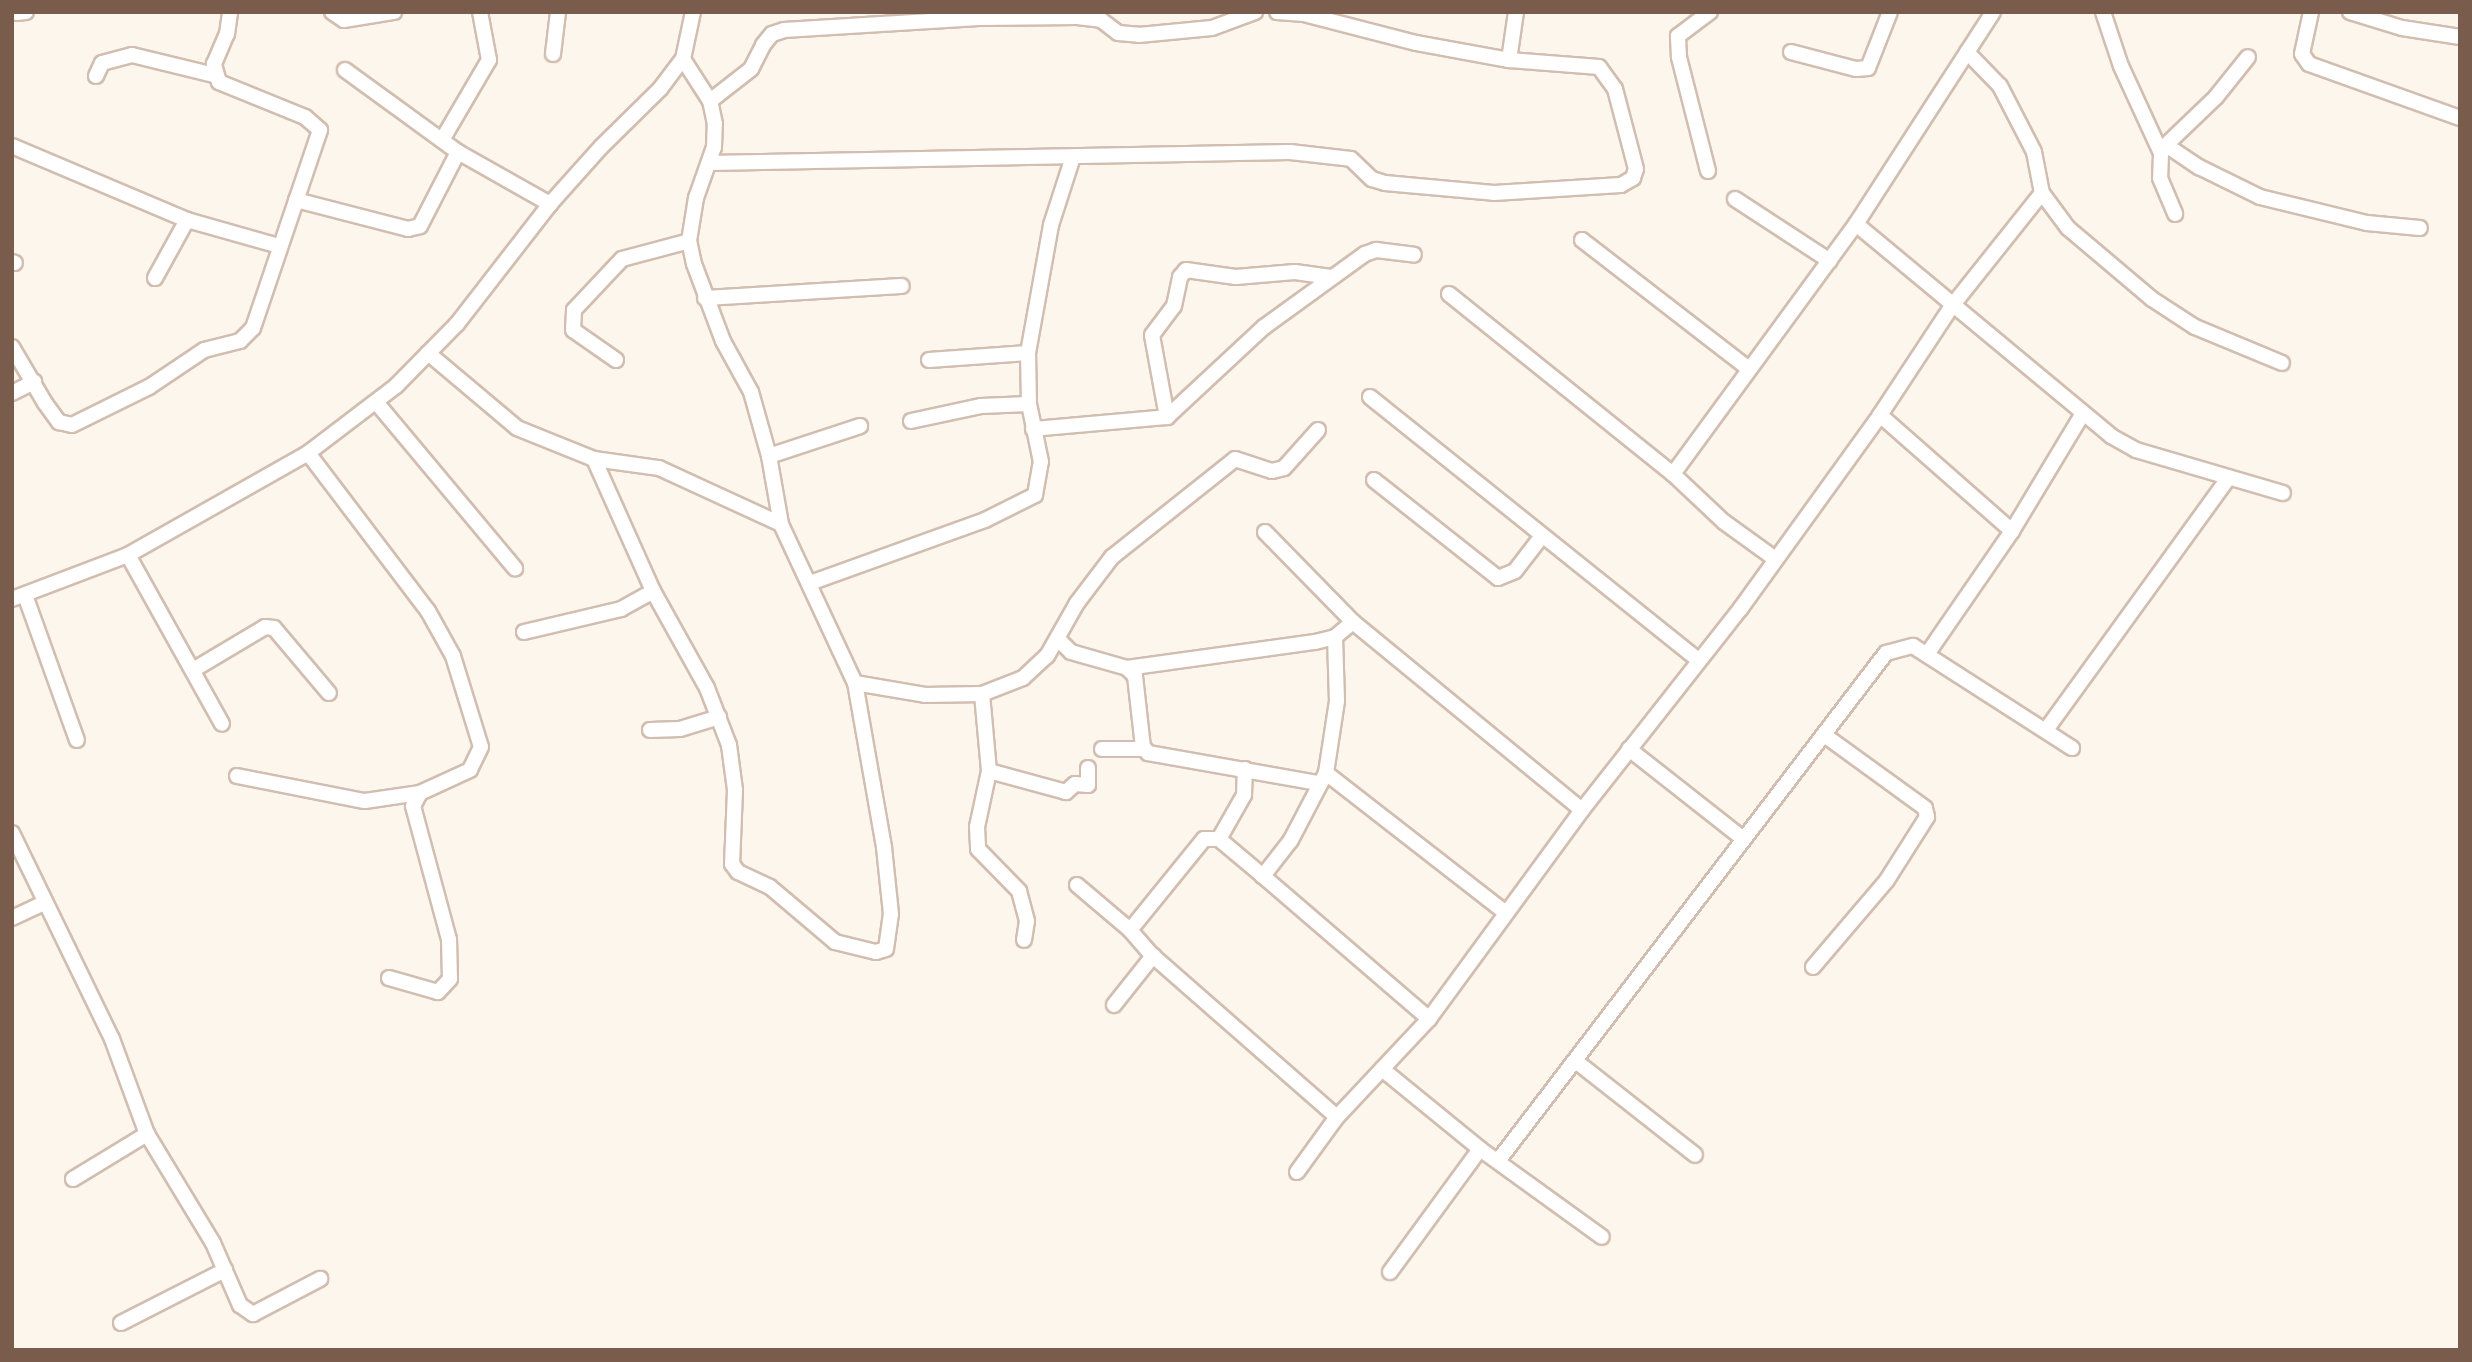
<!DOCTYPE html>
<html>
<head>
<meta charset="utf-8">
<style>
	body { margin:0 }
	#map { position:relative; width:2472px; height:1362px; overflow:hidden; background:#fdf6ec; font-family:"Archivo Narrow",sans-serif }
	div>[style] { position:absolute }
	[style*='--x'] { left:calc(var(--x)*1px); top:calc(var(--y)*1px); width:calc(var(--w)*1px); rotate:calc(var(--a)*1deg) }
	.roads { filter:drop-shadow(2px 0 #d1beb0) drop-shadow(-2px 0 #d1beb0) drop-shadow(0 2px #d1beb0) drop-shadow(0 -2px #d1beb0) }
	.minor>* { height:14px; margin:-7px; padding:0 7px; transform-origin:7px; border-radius:7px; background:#fff }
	span { translate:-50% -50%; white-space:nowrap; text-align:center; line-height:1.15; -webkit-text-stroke:7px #fffaf3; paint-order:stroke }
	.frame { position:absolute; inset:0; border:14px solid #7a5c4d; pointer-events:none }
</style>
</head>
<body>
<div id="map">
	<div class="roads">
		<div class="minor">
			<div style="--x:332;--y:12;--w:14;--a:34"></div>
			<div style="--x:344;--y:20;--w:51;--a:-9.1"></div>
			<div style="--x:2103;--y:12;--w:57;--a:71.6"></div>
			<div style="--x:2121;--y:66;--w:96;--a:65.3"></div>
			<div style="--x:2161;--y:153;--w:25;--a:92"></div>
			<div style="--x:2160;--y:178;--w:39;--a:67"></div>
			<div style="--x:2311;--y:12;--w:43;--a:102.1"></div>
			<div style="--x:2302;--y:54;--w:12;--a:55"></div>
			<div style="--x:2309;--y:64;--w:160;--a:19.7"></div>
			<div style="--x:2350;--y:12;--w:54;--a:17.1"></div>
			<div style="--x:2402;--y:28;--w:59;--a:8.8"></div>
			<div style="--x:17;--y:13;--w:9;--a:-6"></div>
			<div style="--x:1791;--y:52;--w:67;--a:14.7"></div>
			<div style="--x:1856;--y:69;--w:12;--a:-5"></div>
			<div style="--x:1868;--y:68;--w:60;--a:-68.6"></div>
			<div style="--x:1967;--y:52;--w:47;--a:45.9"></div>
			<div style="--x:2000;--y:86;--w:74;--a:62.7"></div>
			<div style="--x:2034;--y:152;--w:42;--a:79"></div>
			<div style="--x:2042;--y:193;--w:44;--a:53.4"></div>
			<div style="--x:2068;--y:228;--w:110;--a:40.2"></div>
			<div style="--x:2152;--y:299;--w:51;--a:33.1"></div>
			<div style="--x:2195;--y:327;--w:94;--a:22.5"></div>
			<div style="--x:553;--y:54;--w:42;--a:-83.2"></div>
			<div style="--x:1509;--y:60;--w:49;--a:-81.7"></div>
			<div style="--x:345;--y:70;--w:140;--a:36"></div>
			<div style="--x:458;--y:152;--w:106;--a:29.5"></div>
			<div style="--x:96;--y:76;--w:14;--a:-65"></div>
			<div style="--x:102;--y:63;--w:31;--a:-15"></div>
			<div style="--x:132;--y:55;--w:84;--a:13.7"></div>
			<div style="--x:710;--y:101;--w:52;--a:-38"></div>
			<div style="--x:751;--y:69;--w:27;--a:-63"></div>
			<div style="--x:763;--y:45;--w:14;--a:-51"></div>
			<div style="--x:772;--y:34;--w:13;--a:-18"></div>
			<div style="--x:784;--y:30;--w:195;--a:-3.5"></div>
			<div style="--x:979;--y:18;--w:98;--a:-0.6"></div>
			<div style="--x:1077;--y:17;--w:24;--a:7"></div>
			<div style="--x:1101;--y:20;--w:21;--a:37"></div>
			<div style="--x:1118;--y:33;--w:21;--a:5"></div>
			<div style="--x:1139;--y:35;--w:73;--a:-5.5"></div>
			<div style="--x:1212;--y:28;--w:46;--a:-20.4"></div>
			<div style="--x:442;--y:140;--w:93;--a:-59.6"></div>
			<div style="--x:489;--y:60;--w:49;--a:-100.6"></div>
			<div style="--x:2166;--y:145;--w:69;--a:-43.8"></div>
			<div style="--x:2216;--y:97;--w:51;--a:-51.3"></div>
			<div style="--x:12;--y:146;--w:190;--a:22.9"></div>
			<div style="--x:187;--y:220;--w:96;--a:15.8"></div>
			<div style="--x:2161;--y:153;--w:9;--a:-58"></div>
			<div style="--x:2166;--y:145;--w:40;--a:34"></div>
			<div style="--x:2199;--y:167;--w:68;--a:26.2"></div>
			<div style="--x:2260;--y:197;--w:110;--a:13.7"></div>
			<div style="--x:2367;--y:223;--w:53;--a:5.4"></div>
			<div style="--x:709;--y:163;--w:581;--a:-1.08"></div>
			<div style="--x:1290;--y:152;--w:61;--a:6.5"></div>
			<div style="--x:1351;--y:159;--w:29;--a:44"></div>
			<div style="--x:1372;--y:179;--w:14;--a:17"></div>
			<div style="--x:1385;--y:183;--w:109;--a:5.2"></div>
			<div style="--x:1494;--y:193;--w:127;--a:-3.6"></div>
			<div style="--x:1621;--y:185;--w:14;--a:-30"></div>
			<div style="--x:1633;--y:178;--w:9;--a:-72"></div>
			<div style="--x:1636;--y:169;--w:83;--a:-104.7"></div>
			<div style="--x:1615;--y:89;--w:27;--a:-126"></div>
			<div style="--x:1599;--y:67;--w:90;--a:-175.6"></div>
			<div style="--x:1509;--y:60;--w:95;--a:-169.6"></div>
			<div style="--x:1416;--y:43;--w:116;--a:-165.5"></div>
			<div style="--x:1304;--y:14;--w:27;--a:-176"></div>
			<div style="--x:1708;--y:171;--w:118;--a:-104.3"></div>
			<div style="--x:1679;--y:57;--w:21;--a:-93"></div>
			<div style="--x:1678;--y:36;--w:40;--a:-37"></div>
			<div style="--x:1735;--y:199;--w:113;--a:33.1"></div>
			<div style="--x:296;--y:200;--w:116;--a:14.5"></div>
			<div style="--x:408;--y:229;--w:12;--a:-14"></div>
			<div style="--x:420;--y:226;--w:83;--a:-62.8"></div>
			<div style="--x:1856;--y:224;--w:332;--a:39.7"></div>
			<div style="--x:2111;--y:436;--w:29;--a:29"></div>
			<div style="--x:2136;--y:450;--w:153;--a:16.3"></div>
			<div style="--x:1582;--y:240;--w:211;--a:37.7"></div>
			<div style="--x:12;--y:262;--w:3;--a:18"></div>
			<div style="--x:155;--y:278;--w:66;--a:-61.1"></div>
			<div style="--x:1449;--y:294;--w:287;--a:38.8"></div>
			<div style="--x:1673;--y:474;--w:70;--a:43.3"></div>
			<div style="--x:1724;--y:522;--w:62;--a:35.8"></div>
			<div style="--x:705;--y:298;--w:197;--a:-3.5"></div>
			<div style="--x:12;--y:347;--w:65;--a:59.5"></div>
			<div style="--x:45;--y:403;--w:24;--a:54"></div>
			<div style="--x:59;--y:422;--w:13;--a:13"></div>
			<div style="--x:72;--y:425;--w:86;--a:-26.3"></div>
			<div style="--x:149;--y:387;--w:66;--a:-33.9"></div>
			<div style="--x:204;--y:350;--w:37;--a:-14"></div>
			<div style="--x:240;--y:341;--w:18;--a:-45"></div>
			<div style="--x:253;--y:328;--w:209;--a:-71.3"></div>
			<div style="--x:320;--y:130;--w:20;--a:-139"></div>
			<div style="--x:305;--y:117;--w:93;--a:-157.9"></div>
			<div style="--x:219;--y:82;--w:19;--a:-106"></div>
			<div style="--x:214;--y:64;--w:33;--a:-67"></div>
			<div style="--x:227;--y:34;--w:22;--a:-82"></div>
			<div style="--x:428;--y:353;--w:116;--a:40.1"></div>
			<div style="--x:517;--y:428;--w:83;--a:21.9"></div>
			<div style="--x:594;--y:459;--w:66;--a:7.9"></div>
			<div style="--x:659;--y:468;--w:134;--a:24.7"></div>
			<div style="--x:616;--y:360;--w:52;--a:-145.1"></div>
			<div style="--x:573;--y:330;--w:20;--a:-87"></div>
			<div style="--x:574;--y:310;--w:70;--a:-46.7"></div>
			<div style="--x:622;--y:259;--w:69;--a:-15"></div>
			<div style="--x:929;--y:360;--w:99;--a:-4"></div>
			<div style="--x:12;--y:393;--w:25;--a:-27"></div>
			<div style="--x:1370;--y:397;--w:420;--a:38.7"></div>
			<div style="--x:376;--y:402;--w:217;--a:50.1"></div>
			<div style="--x:1880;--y:415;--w:176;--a:41.3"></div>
			<div style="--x:2012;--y:531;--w:150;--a:124.6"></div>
			<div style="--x:1167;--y:417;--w:83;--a:-100.4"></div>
			<div style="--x:1152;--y:335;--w:36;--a:-53"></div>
			<div style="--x:1174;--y:306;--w:30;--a:-78"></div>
			<div style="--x:1180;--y:277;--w:9;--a:-49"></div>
			<div style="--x:1186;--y:270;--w:50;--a:8"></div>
			<div style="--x:1236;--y:277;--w:59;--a:-4.8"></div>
			<div style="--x:1295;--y:272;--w:36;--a:8"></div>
			<div style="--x:911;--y:421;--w:72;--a:-12.1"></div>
			<div style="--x:981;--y:406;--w:48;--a:-2.4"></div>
			<div style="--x:1033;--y:429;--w:135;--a:-5.1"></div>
			<div style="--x:1167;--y:417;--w:132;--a:-42.9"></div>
			<div style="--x:1264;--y:327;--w:125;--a:-35.9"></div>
			<div style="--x:1365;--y:254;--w:12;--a:-20"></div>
			<div style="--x:1376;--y:250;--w:38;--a:7"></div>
			<div style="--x:308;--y:453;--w:198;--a:52.8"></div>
			<div style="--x:428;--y:611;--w:51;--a:60.9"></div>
			<div style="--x:453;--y:656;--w:95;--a:72.9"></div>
			<div style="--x:481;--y:747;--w:25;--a:116"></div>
			<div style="--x:470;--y:770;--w:55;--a:155.3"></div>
			<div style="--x:420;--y:793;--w:15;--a:118"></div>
			<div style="--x:413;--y:806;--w:138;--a:74.9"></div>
			<div style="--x:449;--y:939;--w:40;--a:88.6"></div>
			<div style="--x:450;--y:979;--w:18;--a:133"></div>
			<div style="--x:438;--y:992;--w:51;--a:-164.1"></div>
			<div style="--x:769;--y:456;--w:96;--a:-18.2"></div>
			<div style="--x:594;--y:459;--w:145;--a:65.9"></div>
			<div style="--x:653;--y:591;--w:111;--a:60.9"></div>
			<div style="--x:707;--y:688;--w:61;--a:68.9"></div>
			<div style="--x:729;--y:745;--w:45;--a:82.4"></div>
			<div style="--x:735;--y:790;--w:74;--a:92.3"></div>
			<div style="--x:732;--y:864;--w:10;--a:53"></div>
			<div style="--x:738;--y:872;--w:35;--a:25"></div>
			<div style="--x:770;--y:887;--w:85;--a:40.2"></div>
			<div style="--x:835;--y:942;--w:42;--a:13.7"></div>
			<div style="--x:876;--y:952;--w:10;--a:-17"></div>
			<div style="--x:886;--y:949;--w:35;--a:-82"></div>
			<div style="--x:891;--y:914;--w:67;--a:-96"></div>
			<div style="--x:884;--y:847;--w:167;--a:-100"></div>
			<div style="--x:855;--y:683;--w:175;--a:-115"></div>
			<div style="--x:781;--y:524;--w:69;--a:-100"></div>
			<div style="--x:769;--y:456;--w:66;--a:-105.7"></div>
			<div style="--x:751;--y:392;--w:58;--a:-118.8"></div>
			<div style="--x:723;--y:341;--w:82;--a:-110.6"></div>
			<div style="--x:694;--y:264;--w:24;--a:-102"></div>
			<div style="--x:689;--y:241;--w:44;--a:-80.8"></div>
			<div style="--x:696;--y:198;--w:54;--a:-70.6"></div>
			<div style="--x:714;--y:147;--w:23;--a:-88"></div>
			<div style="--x:715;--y:124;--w:24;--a:-102"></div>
			<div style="--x:710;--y:101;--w:50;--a:-122.7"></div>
			<div style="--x:1673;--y:474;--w:310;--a:-53.8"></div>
			<div style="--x:1856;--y:224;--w:252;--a:-57.1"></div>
			<div style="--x:1374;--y:480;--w:158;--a:38.3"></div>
			<div style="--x:1498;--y:578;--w:18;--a:-22"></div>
			<div style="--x:1515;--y:571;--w:44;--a:-52.4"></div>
			<div style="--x:2012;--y:531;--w:135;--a:-58.9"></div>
			<div style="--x:1265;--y:532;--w:126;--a:45.6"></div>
			<div style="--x:128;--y:555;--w:193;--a:60.9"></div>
			<div style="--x:810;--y:583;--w:186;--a:-19.8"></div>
			<div style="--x:985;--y:520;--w:56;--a:-26.6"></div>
			<div style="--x:1035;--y:495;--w:34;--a:-80"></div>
			<div style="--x:1041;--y:462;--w:59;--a:-101.7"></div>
			<div style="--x:1029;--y:404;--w:51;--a:-91.1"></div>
			<div style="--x:1028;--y:353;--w:130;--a:-79.8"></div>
			<div style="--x:1051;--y:225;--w:71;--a:-72.1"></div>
			<div style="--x:25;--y:595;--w:154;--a:70.3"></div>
			<div style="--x:12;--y:599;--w:124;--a:-20.8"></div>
			<div style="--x:128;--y:555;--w:207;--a:-29.5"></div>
			<div style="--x:308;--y:453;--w:111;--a:-37.3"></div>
			<div style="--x:396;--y:386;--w:87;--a:-45.5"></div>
			<div style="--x:457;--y:324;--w:152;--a:-52.2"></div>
			<div style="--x:550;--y:204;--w:76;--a:-48.2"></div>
			<div style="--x:601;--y:147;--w:83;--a:-44.5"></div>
			<div style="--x:660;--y:89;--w:38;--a:-53"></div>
			<div style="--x:683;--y:59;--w:48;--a:-78"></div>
			<div style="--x:524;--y:632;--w:100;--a:-13.3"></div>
			<div style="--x:621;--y:609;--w:37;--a:-29"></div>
			<div style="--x:1335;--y:637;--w:64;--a:88.2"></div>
			<div style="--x:1337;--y:701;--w:73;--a:98.7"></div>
			<div style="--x:1326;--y:773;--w:76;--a:117.6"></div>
			<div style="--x:1291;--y:840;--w:46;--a:127.9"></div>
			<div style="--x:1263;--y:876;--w:57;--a:-139.9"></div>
			<div style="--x:1219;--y:839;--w:15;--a:180"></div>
			<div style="--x:1204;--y:839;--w:117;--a:129.1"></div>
			<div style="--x:1130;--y:930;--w:35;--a:49"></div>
			<div style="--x:1153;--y:956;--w:244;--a:41.2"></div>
			<div style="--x:1337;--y:1117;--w:134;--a:-46.8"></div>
			<div style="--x:1429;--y:1019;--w:259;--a:-53.8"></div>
			<div style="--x:1582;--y:810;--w:257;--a:-51.8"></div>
			<div style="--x:1741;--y:608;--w:238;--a:-54.2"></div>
			<div style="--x:1880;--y:415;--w:131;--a:-56.6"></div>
			<div style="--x:1952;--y:306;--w:144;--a:-51.5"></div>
			<div style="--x:1058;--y:639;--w:18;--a:45"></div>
			<div style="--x:1071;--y:652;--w:58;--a:15.9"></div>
			<div style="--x:1127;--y:668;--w:11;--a:45"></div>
			<div style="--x:1135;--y:676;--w:71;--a:83.6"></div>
			<div style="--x:1143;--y:747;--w:8;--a:50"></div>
			<div style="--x:1148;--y:753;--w:173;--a:10"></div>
			<div style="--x:1127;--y:668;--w:190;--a:-7.9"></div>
			<div style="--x:1315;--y:642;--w:21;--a:-14"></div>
			<div style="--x:1335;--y:637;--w:23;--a:-40"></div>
			<div style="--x:1353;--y:622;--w:296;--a:39.4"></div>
			<div style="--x:193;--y:670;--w:84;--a:-30.8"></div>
			<div style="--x:265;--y:627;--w:9;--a:6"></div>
			<div style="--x:274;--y:628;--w:85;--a:49.8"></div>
			<div style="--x:855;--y:683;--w:71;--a:9.7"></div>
			<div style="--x:925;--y:695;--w:57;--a:-1"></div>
			<div style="--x:982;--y:694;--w:44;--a:-21.3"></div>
			<div style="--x:1023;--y:678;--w:33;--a:-43"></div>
			<div style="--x:1047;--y:656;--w:61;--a:-60.5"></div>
			<div style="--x:1077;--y:603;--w:58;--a:-52.7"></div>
			<div style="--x:1112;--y:557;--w:157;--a:-38.5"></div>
			<div style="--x:1235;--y:459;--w:39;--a:18"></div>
			<div style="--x:1272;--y:471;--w:12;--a:-14"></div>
			<div style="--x:1284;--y:468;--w:51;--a:-48.2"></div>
			<div style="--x:982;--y:694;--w:77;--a:84.8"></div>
			<div style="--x:989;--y:771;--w:57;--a:102.1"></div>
			<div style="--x:977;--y:827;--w:22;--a:87"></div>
			<div style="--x:978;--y:849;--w:59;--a:45.7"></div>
			<div style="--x:1019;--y:891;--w:31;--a:75"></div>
			<div style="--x:1027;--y:921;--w:19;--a:99"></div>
			<div style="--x:650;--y:730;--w:30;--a:-2"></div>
			<div style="--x:680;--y:729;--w:41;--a:-17.1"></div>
			<div style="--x:2046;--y:730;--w:310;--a:-54.1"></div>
			<div style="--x:1102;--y:749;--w:43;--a:0"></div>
			<div style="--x:1629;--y:749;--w:144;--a:38.2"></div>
			<div style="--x:989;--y:771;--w:80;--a:15.3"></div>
			<div style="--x:1066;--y:792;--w:12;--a:-42"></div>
			<div style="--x:1075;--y:784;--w:13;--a:4"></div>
			<div style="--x:1088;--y:785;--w:17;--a:-90"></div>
			<div style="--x:1326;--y:773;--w:228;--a:37.9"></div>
			<div style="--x:237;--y:776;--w:130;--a:11.1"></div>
			<div style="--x:365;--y:801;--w:56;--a:-8.3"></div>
			<div style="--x:12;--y:833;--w:229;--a:64.1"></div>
			<div style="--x:112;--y:1039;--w:101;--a:69.8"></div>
			<div style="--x:147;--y:1134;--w:127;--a:58.8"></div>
			<div style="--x:213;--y:1243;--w:68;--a:66.5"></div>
			<div style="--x:240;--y:1305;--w:16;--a:35"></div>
			<div style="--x:253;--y:1314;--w:76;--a:-27.6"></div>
			<div style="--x:1219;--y:839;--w:51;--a:-60.4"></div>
			<div style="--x:1244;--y:795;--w:26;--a:-88"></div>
			<div style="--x:1263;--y:876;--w:219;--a:40.7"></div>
			<div style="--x:1077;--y:885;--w:70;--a:40.3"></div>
			<div style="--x:12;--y:918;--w:35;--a:-25"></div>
			<div style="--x:1813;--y:967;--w:114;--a:-49.6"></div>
			<div style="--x:1887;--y:880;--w:75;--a:-57.6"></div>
			<div style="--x:1927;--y:817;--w:9;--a:-103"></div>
			<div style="--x:1925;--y:808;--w:125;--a:-144.1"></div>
			<div style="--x:1114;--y:1005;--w:63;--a:-51.5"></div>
			<div style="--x:1577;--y:1062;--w:150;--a:38.2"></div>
			<div style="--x:1382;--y:1069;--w:127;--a:39.2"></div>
			<div style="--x:1480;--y:1149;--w:150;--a:35.8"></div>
			<div style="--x:1498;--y:1161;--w:639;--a:-52.63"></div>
			<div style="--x:1886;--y:653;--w:28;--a:-15"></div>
			<div style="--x:1913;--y:646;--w:189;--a:32.7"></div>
			<div style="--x:1297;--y:1172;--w:68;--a:-54"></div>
			<div style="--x:73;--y:1179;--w:87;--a:-31.3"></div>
			<div style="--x:1390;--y:1272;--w:152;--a:-53.8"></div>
			<div style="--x:121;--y:1323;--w:117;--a:-27"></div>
		</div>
	</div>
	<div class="frame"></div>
</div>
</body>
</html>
